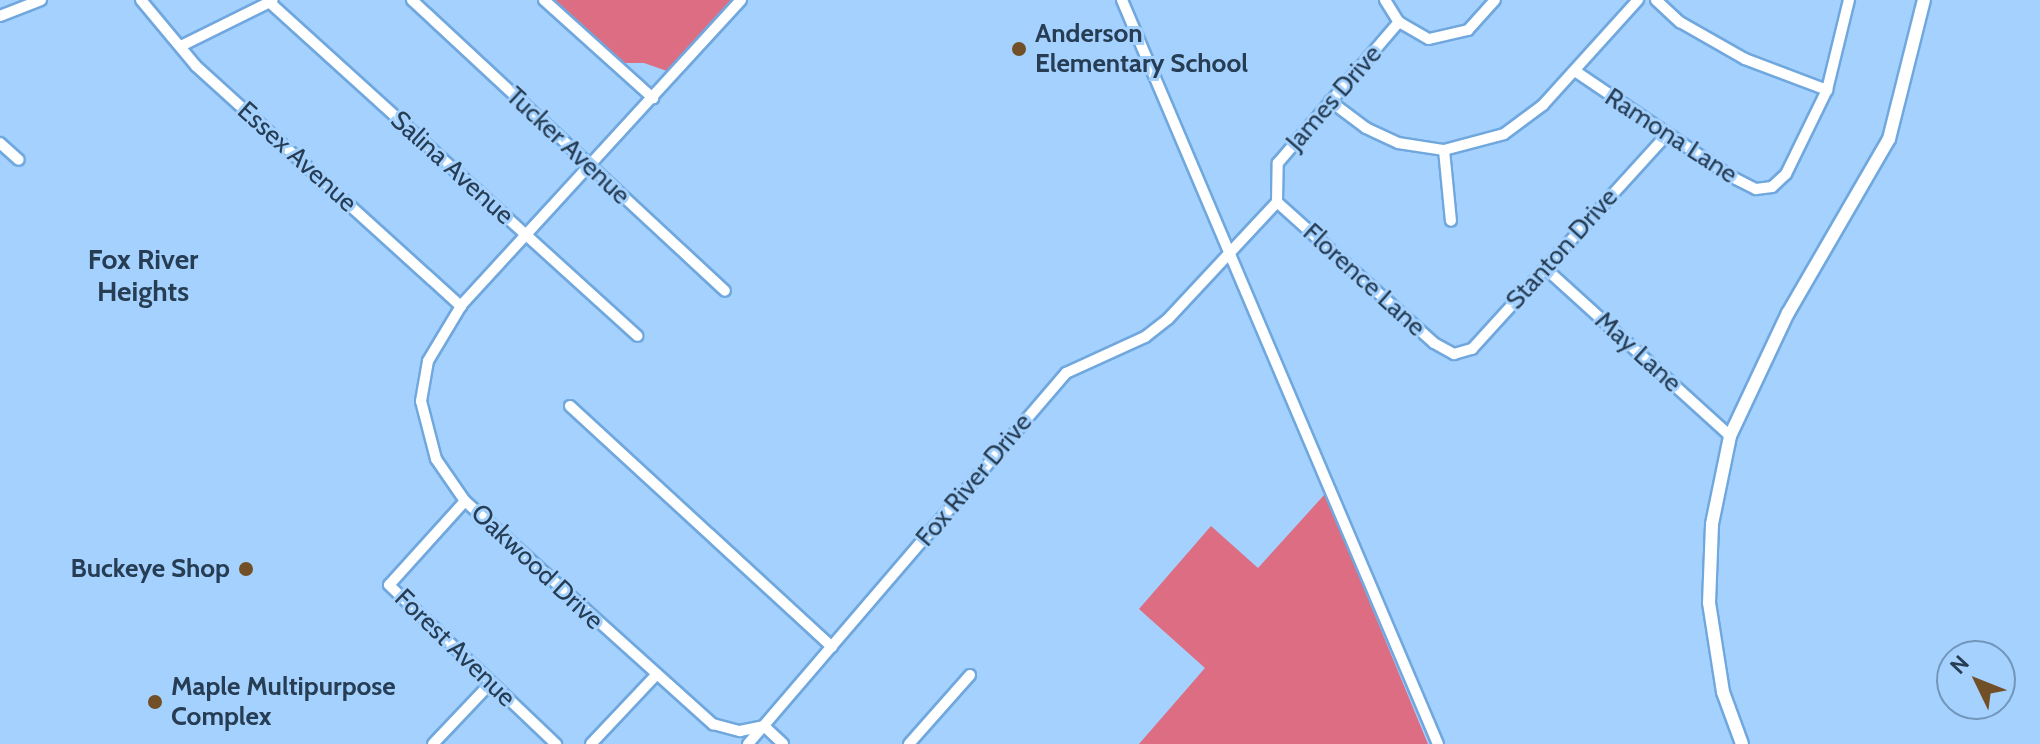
<!DOCTYPE html>
<html>
<head>
<meta charset="utf-8">
<style>
	body { margin:0 }
	#map { position:relative; width:2040px; height:744px; overflow:hidden; background:#a4d1fe; font-family:Cabin,sans-serif }
	div>[style] { position:absolute }
	[style*='--x'] { left:calc(var(--x)*1px); top:calc(var(--y)*1px); width:calc(var(--w)*1px); rotate:calc(var(--a)*1deg) }
	.forest>* { inset:0; background:#dc6d83 }
	.roads { filter:drop-shadow(2px 0 #70a8de) drop-shadow(-2px 0 #70a8de) drop-shadow(0 2px #70a8de) drop-shadow(0 -2px #70a8de) }
	.minor>* { height:10px; margin:-5px; padding:0 5px; transform-origin:5px; border-radius:5px; background:#fff }
	.major>* { height:12px; margin:-6px; padding:0 6px; transform-origin:6px; border-radius:6px; background:#fff }
	.dots>* { width:22px; height:22px; translate:-50% -50%; box-sizing:border-box; border:4px solid #a4d1fe; border-radius:50% }
	span { translate:-50% -50%; white-space:nowrap; text-align:center; line-height:1.15; -webkit-text-stroke:6px #a4d1fe; paint-order:stroke }
	.poi-label { font-size:26px; color:#263d54; font-weight:700 }
	.left { translate:0 -50%; text-align:left }
	.right { translate:-100% -50%; text-align:right }
	.street-label { font-size:26px; color:#263d54 }
	.neighbourhood-label { font-size:28px; color:#263d54; font-weight:700 }
	.north { position:absolute; left:1936px; top:640px; width:80px; height:80px; box-sizing:border-box; background:#a4d1fe; border:2px solid #7296ba; border-radius:50%; rotate:313deg; font-size:22px; font-weight:700; line-height:32px; text-align:center; color:#263d54 }
	.north::after { content:''; display:block; margin:auto; width:28px; height:36px; background:#714f27; clip-path:polygon(50% 0,100% 100%,50% 72%,0 100%) }
</style>
</head>
<body>
<div id="map">
	<div class="forest">
		<div style="clip-path:polygon(553px 0,734px 0,670px 72px,644px 63px,622px 63px)"></div>
		<div style="clip-path:polygon(1325px 494px,1428px 744px,1139px 744px,1205px 668px,1139px 609px,1211px 526px,1258px 568px)"></div>
	</div>
	<div class="roads">
		<div class="minor">
			<div style="--x:141;--y:0;--w:86;--a:50.2"></div>
			<div style="--x:196;--y:66;--w:358;--a:42.2"></div>
			<div style="--x:267;--y:0;--w:500;--a:42.2"></div>
			<div style="--x:412;--y:0;--w:427;--a:42.9"></div>
			<div style="--x:544;--y:0;--w:147;--a:42"></div>
			<div style="--x:741;--y:0;--w:415;--a:132.5"></div>
			<div style="--x:461;--y:306;--w:64;--a:121"></div>
			<div style="--x:428;--y:361;--w:41;--a:99.9"></div>
			<div style="--x:421;--y:401;--w:60;--a:75.5"></div>
			<div style="--x:436;--y:459;--w:51;--a:55.4"></div>
			<div style="--x:465;--y:501;--w:334;--a:42"></div>
			<div style="--x:713;--y:724;--w:28;--a:15"></div>
			<div style="--x:740;--y:731;--w:25;--a:-12"></div>
			<div style="--x:764;--y:726;--w:26;--a:43"></div>
			<div style="--x:1122;--y:0;--w:808;--a:66.99"></div>
			<div style="--x:1385;--y:0;--w:26;--a:58"></div>
			<div style="--x:1399;--y:22;--w:34;--a:30"></div>
			<div style="--x:1429;--y:39;--w:40;--a:-13"></div>
			<div style="--x:1468;--y:30;--w:40;--a:-48"></div>
			<div style="--x:1656;--y:0;--w:33;--a:43"></div>
			<div style="--x:1680;--y:22;--w:75;--a:29.6"></div>
			<div style="--x:1745;--y:59;--w:88;--a:20.7"></div>
			<div style="--x:0;--y:16;--w:44;--a:-21.3"></div>
			<div style="--x:181;--y:46;--w:102;--a:-26.3"></div>
			<div style="--x:1575;--y:71;--w:187;--a:34.1"></div>
			<div style="--x:1730;--y:176;--w:29;--a:27"></div>
			<div style="--x:1756;--y:189;--w:16;--a:-7"></div>
			<div style="--x:1772;--y:187;--w:19;--a:-43"></div>
			<div style="--x:1786;--y:174;--w:93;--a:-64"></div>
			<div style="--x:1827;--y:90;--w:93;--a:-76.3"></div>
			<div style="--x:1330;--y:101;--w:45;--a:36.9"></div>
			<div style="--x:1366;--y:128;--w:35;--a:25"></div>
			<div style="--x:1398;--y:143;--w:47;--a:8.7"></div>
			<div style="--x:1444;--y:150;--w:62;--a:-14.9"></div>
			<div style="--x:1504;--y:134;--w:49;--a:-36.6"></div>
			<div style="--x:1543;--y:105;--w:142;--a:-47.9"></div>
			<div style="--x:0;--y:143;--w:25;--a:42"></div>
			<div style="--x:1444;--y:150;--w:71;--a:84.4"></div>
			<div style="--x:1277;--y:202;--w:211;--a:41.9"></div>
			<div style="--x:1434;--y:343;--w:23;--a:29"></div>
			<div style="--x:1454;--y:354;--w:19;--a:-16"></div>
			<div style="--x:1472;--y:349;--w:288;--a:-47.7"></div>
			<div style="--x:1545;--y:268;--w:250;--a:42.2"></div>
			<div style="--x:570;--y:406;--w:356;--a:42.6"></div>
			<div style="--x:465;--y:501;--w:113;--a:132.1"></div>
			<div style="--x:389;--y:585;--w:231;--a:43.6"></div>
			<div style="--x:433;--y:744;--w:83;--a:-46.5"></div>
			<div style="--x:591;--y:744;--w:93;--a:-46.7"></div>
			<div style="--x:748;--y:744;--w:489;--a:-49.4"></div>
			<div style="--x:1066;--y:373;--w:87;--a:-24.5"></div>
			<div style="--x:1145;--y:337;--w:29;--a:-38"></div>
			<div style="--x:1168;--y:319;--w:160;--a:-47"></div>
			<div style="--x:1277;--y:202;--w:39;--a:-89"></div>
			<div style="--x:1278;--y:163;--w:186;--a:-49.4"></div>
			<div style="--x:909;--y:744;--w:92;--a:-48.5"></div>
		</div>
		<div class="major">
			<div style="--x:1742;--y:744;--w:55;--a:-110.1"></div>
			<div style="--x:1723;--y:692;--w:90;--a:-98.9"></div>
			<div style="--x:1709;--y:603;--w:79;--a:-87.8"></div>
			<div style="--x:1712;--y:524;--w:90;--a:-78.4"></div>
			<div style="--x:1730;--y:436;--w:136;--a:-64.8"></div>
			<div style="--x:1788;--y:313;--w:201;--a:-59.9"></div>
			<div style="--x:1889;--y:139;--w:143;--a:-75.9"></div>
		</div>
	</div>
	<div class="dots">
		<div style="left:1019px;top:49px;background:#714f27"></div>
		<div style="left:246px;top:569px;background:#714f27"></div>
		<div style="left:155px;top:702px;background:#714f27"></div>
	</div>
	<div class="poi-label">
		<span class="left" style="left:1035px;top:49px">Anderson<br>Elementary School</span>
		<span class="right" style="left:230px;top:569px">Buckeye Shop</span>
		<span class="left" style="left:171px;top:702px">Maple Multipurpose<br>Complex</span>
	</div>
	<div class="street-label">
		<span style="left:1334px;top:98px;rotate:-49deg">James Drive</span>
		<span style="left:1671px;top:136px;rotate:33deg">Ramona Lane</span>
		<span style="left:568px;top:146px;rotate:43deg">Tucker Avenue</span>
		<span style="left:297px;top:157px;rotate:42deg">Essex Avenue</span>
		<span style="left:452px;top:168px;rotate:42deg">Salina Avenue</span>
		<span style="left:1562px;top:249px;rotate:-48deg">Stanton Drive</span>
		<span style="left:1364px;top:280px;rotate:42deg">Florence Lane</span>
		<span style="left:1638px;top:352px;rotate:42deg">May Lane</span>
		<span style="left:974px;top:480px;rotate:-50deg">Fox River Drive</span>
		<span style="left:537px;top:567px;rotate:43deg">Oakwood Drive</span>
		<span style="left:455px;top:648px;rotate:44deg">Forest Avenue</span>
	</div>
	<div class="neighbourhood-label">
		<span style="left:143px;top:275px">Fox River<br>Heights</span>
	</div>
	<div class="north">N</div>
</div>
</body>
</html>
